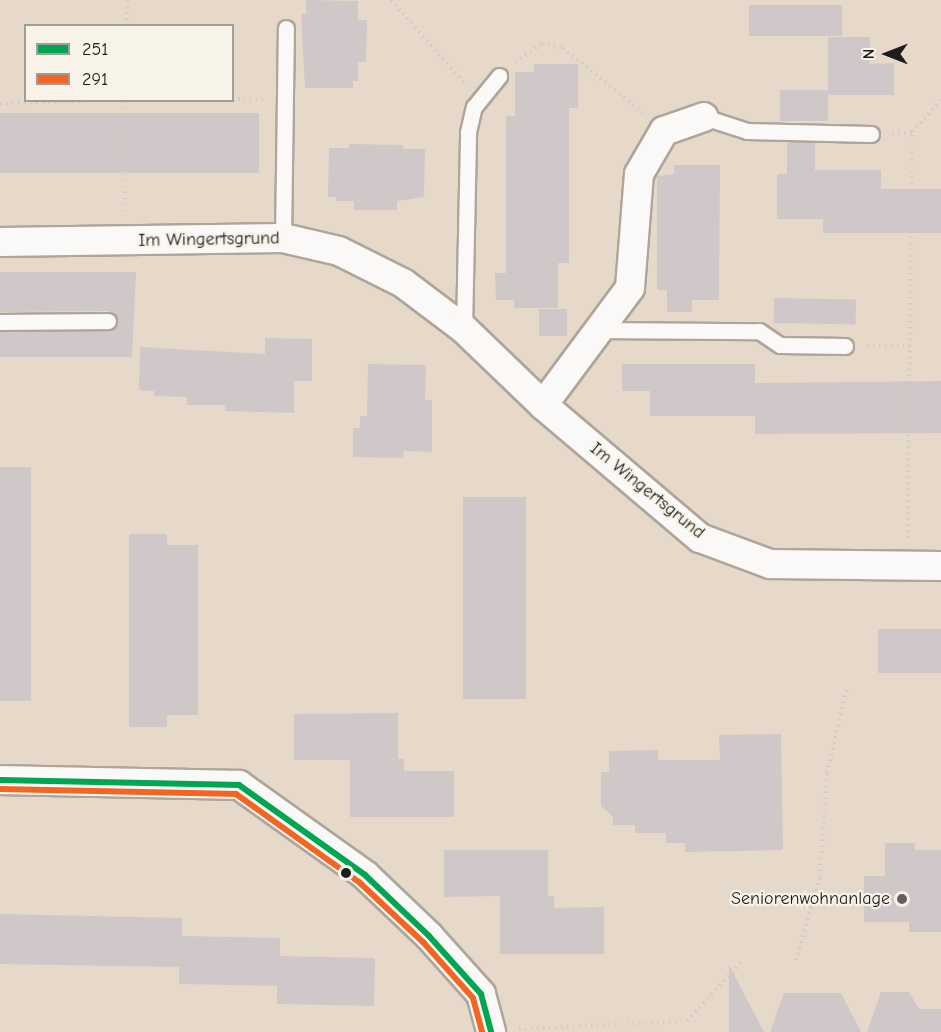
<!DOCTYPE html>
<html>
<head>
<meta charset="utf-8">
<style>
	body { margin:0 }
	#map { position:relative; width:941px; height:1032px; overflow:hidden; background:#e7d9ca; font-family:"Comic Neue",sans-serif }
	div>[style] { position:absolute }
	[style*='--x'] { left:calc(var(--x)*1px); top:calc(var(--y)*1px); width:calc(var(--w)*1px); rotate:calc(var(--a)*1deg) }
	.building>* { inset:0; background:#d0c7c8; transform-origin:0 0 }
	.path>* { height:4px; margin-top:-2px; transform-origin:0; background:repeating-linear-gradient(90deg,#cfccc8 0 1.5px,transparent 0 6px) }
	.roads { filter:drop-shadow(2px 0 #aea59b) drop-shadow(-2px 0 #aea59b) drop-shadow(0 2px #aea59b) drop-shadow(0 -2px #aea59b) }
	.service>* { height:15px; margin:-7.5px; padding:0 7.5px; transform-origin:7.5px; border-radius:7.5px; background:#fbf9f7 }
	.minor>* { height:28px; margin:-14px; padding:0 14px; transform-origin:14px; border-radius:14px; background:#fbf9f7 }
	.bus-1>* { height:6px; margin:-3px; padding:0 3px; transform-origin:3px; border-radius:3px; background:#00a651 }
	.bus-2>* { height:6px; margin:-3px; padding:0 3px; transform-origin:3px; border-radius:3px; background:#f26522 }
	.dots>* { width:16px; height:16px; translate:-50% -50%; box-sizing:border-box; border:3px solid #f7f3e8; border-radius:50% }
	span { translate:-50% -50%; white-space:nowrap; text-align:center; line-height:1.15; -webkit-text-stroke:4.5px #f7f3e8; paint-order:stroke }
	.street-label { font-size:18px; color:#1c1c1c }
	.poi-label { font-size:18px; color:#1c1c1c }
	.right { translate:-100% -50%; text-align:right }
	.legend { position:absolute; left:24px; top:24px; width:210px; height:78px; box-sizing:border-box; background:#f7f3e8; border:2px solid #9f9d96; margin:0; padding:8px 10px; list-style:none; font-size:18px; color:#1c1c1c }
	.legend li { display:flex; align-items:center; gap:12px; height:30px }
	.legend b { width:30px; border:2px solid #9f9d96 }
	.north { position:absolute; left:857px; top:24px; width:60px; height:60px; -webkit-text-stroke:4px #f7f3e8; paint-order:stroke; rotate:270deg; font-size:16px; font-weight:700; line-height:24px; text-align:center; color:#1c1c1c }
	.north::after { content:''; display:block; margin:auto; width:21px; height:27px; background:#1c1c1c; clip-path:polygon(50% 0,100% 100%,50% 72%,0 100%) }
</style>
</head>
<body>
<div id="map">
	<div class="building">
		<div style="clip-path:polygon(306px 0,358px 1px,358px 20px,367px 20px,366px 62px,358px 62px,358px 81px,353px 81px,353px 88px,305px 88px,301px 14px,306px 14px)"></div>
		<div style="left:749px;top:5px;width:93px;height:31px"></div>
		<div style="clip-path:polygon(828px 37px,870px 37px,869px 64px,894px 63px,894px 95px,828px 95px,828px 121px,780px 121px,780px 90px,828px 90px)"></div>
		<div style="clip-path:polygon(534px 64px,578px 64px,578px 108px,569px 108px,569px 263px,558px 263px,558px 308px,514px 308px,514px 300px,496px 300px,495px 273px,506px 273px,506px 116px,515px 116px,515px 72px,534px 72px)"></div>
		<div style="left:0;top:113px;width:259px;height:60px"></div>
		<div style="clip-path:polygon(787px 142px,815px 142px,815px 170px,881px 170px,881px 189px,941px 189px,941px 233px,823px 233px,823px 219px,777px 219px,777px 174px,787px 174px)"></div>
		<div style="clip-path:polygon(349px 144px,403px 145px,403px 149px,425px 149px,424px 197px,397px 201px,397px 210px,354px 210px,354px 201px,336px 201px,336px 197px,328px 197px,329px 148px,349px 148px)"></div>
		<div style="clip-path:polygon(674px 165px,720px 165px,719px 300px,692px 300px,692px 312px,667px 312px,667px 290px,657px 290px,657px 176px,674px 174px)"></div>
		<div style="clip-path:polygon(0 272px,136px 272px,132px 357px,0 357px,0 332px,108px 331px,118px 321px,108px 311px,0 312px)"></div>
		<div style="left:774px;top:298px;width:82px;height:25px;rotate:1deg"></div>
		<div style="left:539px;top:309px;width:28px;height:27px"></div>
		<div style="clip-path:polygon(265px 338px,312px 339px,312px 381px,294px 381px,294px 413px,225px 411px,225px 405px,187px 405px,187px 397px,154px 396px,154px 391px,139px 390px,140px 347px,265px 354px)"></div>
		<div style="clip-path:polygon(368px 364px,426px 365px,425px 400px,432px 400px,432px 452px,404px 451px,403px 458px,353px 457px,353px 428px,360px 428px,360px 416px,367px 416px)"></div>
		<div style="clip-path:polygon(622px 364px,755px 364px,755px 383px,941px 381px,941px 433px,755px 434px,755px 416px,650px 416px,650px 391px,622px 391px)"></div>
		<div style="left:0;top:467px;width:31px;height:234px"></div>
		<div style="left:463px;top:497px;width:63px;height:202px"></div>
		<div style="clip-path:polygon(129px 534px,167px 534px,167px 545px,198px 545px,198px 715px,167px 715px,167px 727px,129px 727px)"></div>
		<div style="left:878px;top:629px;width:63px;height:44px"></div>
		<div style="clip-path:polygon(398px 713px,398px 759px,404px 759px,404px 771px,454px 771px,454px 817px,350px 817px,350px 760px,294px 760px,294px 714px)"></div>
		<div style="clip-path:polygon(781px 734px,783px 850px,685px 852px,685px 843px,666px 843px,666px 833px,635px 833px,635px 825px,613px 825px,613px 817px,601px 806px,601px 772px,609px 772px,609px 751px,658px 750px,658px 760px,720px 760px,719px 735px)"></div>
		<div style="clip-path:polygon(885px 843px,915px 843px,915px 850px,941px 850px,941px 932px,909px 932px,909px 922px,864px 922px,864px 876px,885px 876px)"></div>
		<div style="clip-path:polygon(444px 850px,548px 850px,548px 896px,554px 896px,554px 908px,604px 907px,604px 954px,500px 954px,500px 896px,444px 897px)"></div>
		<div style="clip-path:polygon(0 914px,182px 918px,182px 936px,280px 938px,280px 956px,375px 958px,374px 1006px,277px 1004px,277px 986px,179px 984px,179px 967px,0 964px)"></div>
		<div style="clip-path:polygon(729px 965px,764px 1032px,729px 1032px)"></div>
		<div style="clip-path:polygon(881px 992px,909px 992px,919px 1009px,941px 1009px,941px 1032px,867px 1032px)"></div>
		<div style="clip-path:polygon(784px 993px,841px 993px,861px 1032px,770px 1032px)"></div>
	</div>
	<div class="path">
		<div style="--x:391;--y:0;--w:111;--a:48.7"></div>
		<div style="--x:127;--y:26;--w:26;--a:-88"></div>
		<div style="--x:515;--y:62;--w:32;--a:-34"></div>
		<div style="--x:542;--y:44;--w:21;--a:11"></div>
		<div style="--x:563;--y:48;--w:103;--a:39.1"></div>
		<div style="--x:232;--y:99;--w:31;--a:0"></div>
		<div style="--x:0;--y:103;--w:107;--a:-1.6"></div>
		<div style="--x:892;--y:133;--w:20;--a:-3"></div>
		<div style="--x:912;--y:132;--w:43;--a:-47.8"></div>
		<div style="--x:125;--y:211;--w:111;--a:-90"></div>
		<div style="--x:867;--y:346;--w:43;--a:0"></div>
		<div style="--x:908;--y:538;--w:406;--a:-89.4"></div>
		<div style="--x:796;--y:960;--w:86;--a:-73.9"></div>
		<div style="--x:820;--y:877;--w:104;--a:-86.1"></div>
		<div style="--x:827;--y:773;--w:88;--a:-76.9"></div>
		<div style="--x:519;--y:1029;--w:168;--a:-2.7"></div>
		<div style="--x:687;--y:1021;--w:81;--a:-47.5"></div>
	</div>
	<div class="roads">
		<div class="service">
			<div style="--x:704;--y:117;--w:45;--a:18"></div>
			<div style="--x:747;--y:131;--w:124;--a:1.4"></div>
			<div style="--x:283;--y:238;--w:210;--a:-89.2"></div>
			<div style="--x:0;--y:322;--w:108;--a:-0.5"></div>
			<div style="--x:464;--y:329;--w:197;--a:-88.8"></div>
			<div style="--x:468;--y:132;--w:26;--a:-77"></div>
			<div style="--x:474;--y:107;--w:40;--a:-51"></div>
			<div style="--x:596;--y:330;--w:163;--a:0.4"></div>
			<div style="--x:759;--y:331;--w:25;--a:34"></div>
			<div style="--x:780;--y:345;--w:65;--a:0.9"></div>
		</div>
		<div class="minor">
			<div style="--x:0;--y:242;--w:283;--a:-0.8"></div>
			<div style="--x:283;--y:238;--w:57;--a:13.1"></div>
			<div style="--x:339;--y:251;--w:72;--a:26.6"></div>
			<div style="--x:403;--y:283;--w:76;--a:37"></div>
			<div style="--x:464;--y:329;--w:110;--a:43.9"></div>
			<div style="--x:543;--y:405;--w:206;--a:40.3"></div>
			<div style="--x:700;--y:538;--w:75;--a:20.4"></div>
			<div style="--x:770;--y:564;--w:171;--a:0.7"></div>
			<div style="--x:543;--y:405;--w:146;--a:-53.4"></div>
			<div style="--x:630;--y:288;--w:114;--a:-85.5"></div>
			<div style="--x:639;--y:174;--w:50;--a:-59.8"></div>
			<div style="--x:664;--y:131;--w:42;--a:-19.3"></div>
			<div style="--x:0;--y:780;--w:239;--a:1.2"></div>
			<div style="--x:239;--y:785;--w:155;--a:35.5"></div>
			<div style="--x:365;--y:875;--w:88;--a:43.6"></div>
			<div style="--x:429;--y:936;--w:78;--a:48.1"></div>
			<div style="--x:481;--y:994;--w:39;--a:75"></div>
		</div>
	</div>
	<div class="bus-1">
		<div style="--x:0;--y:780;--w:239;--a:1.2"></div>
		<div style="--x:239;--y:785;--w:155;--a:35.5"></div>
		<div style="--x:365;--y:875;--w:88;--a:43.6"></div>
		<div style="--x:429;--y:936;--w:78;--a:48.1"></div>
		<div style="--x:481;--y:994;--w:39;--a:75"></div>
	</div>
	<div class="bus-2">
		<div style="--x:0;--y:789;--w:236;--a:1.2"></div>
		<div style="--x:236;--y:794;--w:151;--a:35.6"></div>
		<div style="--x:359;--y:882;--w:88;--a:43.2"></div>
		<div style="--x:423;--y:942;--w:75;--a:48.2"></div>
		<div style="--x:473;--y:998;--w:35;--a:75"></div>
	</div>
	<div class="dots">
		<div style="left:346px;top:873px;background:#1c1c1c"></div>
		<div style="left:902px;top:899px;background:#635e59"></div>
	</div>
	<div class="street-label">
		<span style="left:209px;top:240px;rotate:-1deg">Im Wingertsgrund</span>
		<span style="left:647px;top:491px;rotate:39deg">Im Wingertsgrund</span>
	</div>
	<div class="poi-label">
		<span class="right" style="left:890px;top:899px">Seniorenwohnanlage</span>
	</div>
	<ul class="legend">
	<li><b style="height:8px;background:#00a651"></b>251</li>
	<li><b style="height:8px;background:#f26522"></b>291</li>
	</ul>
	<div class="north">N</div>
</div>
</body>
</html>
